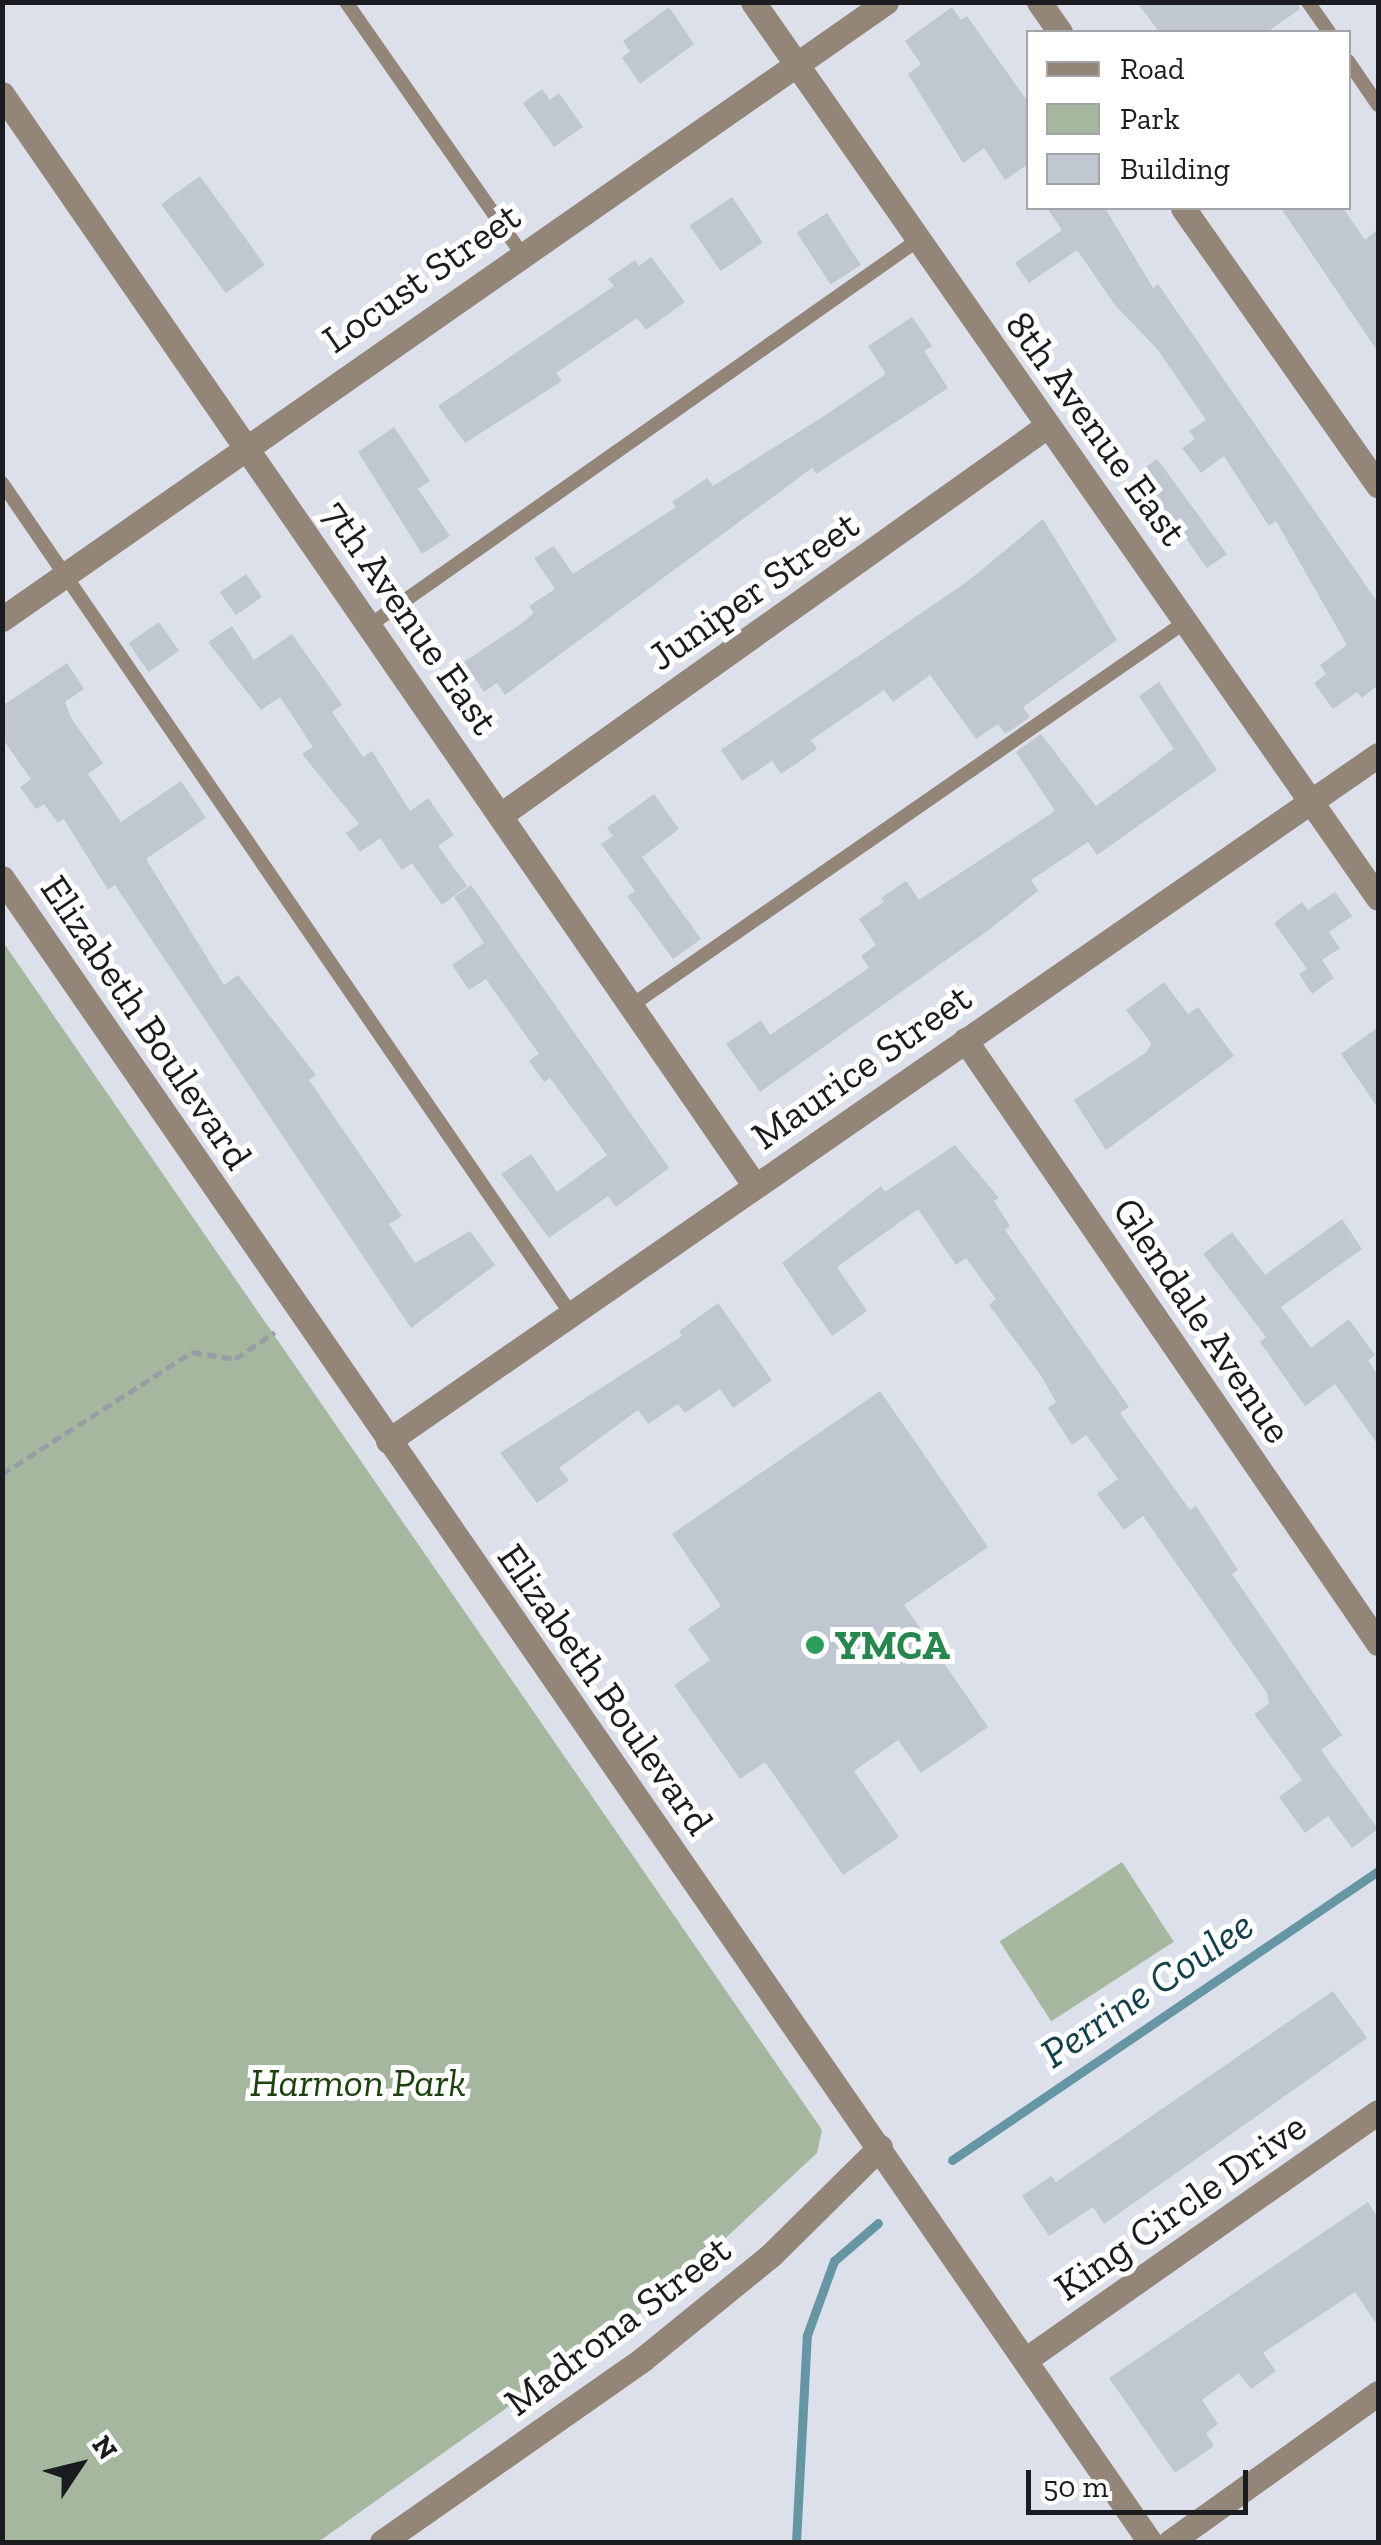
<!DOCTYPE html>
<html>
<head>
<meta charset="utf-8">
<style>
	body { margin:0 }
	#map { position:relative; width:1381px; height:2545px; overflow:hidden; background:#dbe0eb; font-family:"Zilla Slab",serif }
	div>[style] { position:absolute }
	[style*='--x'] { left:calc(var(--x)*1px); top:calc(var(--y)*1px); width:calc(var(--w)*1px); rotate:calc(var(--a)*1deg) }
	.green>* { inset:0; background:#a6b7a0; transform-origin:0 0 }
	.stream>* { height:9px; margin:-4.5px; padding:0 4.5px; transform-origin:4.5px; border-radius:4.5px; background:#6695a4 }
	.building>* { inset:0; background:#c1c7d1; transform-origin:0 0 }
	.path>* { height:5px; margin-top:-2.5px; transform-origin:0; background:repeating-linear-gradient(90deg,#989ca4 0 10px,transparent 0 15px) }
	.service>* { height:14px; margin:-7px; padding:0 7px; transform-origin:7px; border-radius:7px; background:#948579 }
	.minor>* { height:25px; margin:-12.5px; padding:0 12.5px; transform-origin:12.5px; border-radius:12.5px; background:#948579 }
	.tertiary>* { height:25px; margin:-12.5px; padding:0 12.5px; transform-origin:12.5px; border-radius:12.5px; background:#948579 }
	.dots>* { width:28px; height:28px; translate:-50% -50%; box-sizing:border-box; border:5px solid #fff; border-radius:50% }
	span { translate:-50% -50%; white-space:nowrap; text-align:center; line-height:1.15; -webkit-text-stroke:10px #fff; paint-order:stroke }
	.street-label { font-size:40px; color:#1a1c20 }
	.leisure-label { font-size:40px; color:#27864d; font-weight:700 }
	.left { translate:0 -50%; text-align:left }
	.park-label { font-size:40px; color:#1e4110; font-style:italic }
	.water-label { font-size:42px; color:#14404c; font-style:italic }
	.frame { position:absolute; inset:0; border:5px solid #1a1c20; pointer-events:none }
	.legend { position:absolute; left:1026px; top:30px; width:325px; height:180px; box-sizing:border-box; background:#fff; border:2px solid #a3a4a6; margin:0; padding:12px 18px; list-style:none; font-size:30px; color:#1a1c20 }
	.legend li { display:flex; align-items:center; gap:20px; height:50px }
	.legend b { width:50px; border:2px solid #a3a4a6 }
	.north { position:absolute; left:30px; top:2415px; width:100px; height:100px; -webkit-text-stroke:8px #fff; paint-order:stroke; rotate:55deg; font-size:28px; font-weight:700; line-height:40px; text-align:center; color:#1a1c20 }
	.north::after { content:''; display:block; margin:auto; width:35px; height:45px; background:#1a1c20; clip-path:polygon(50% 0,100% 100%,50% 72%,0 100%) }
	.scale { position:absolute; left:1026px; top:2470px; width:222px; height:45px; box-sizing:border-box; border:5px solid #1a1c20; border-top:0; padding-left:12px; font-size:30px; line-height:35px; white-space:nowrap; color:#1a1c20; -webkit-text-stroke:8px #fff; paint-order:stroke }
</style>
</head>
<body>
<div id="map">
	<div class="green">
		<div style="clip-path:polygon(3px 942px,822px 2130px,817px 2153px,660px 2299px,318px 2542px,3px 2542px)"></div>
		<div style="left:1122px;top:1862px;width:95px;height:146px;rotate:57deg"></div>
	</div>
	<div class="stream">
		<div style="--x:952;--y:2160;--w:515;--a:-34.15"></div>
		<div style="--x:796;--y:2542;--w:207;--a:-87"></div>
		<div style="--x:807;--y:2335;--w:79;--a:-70"></div>
		<div style="--x:834;--y:2261;--w:58;--a:-40.8"></div>
	</div>
	<div class="building">
		<div style="clip-path:polygon(1137px 2px,1298px 2px,1300px 9px,1267px 32px,1159px 32px)"></div>
		<div style="clip-path:polygon(669px 7px,694px 44px,640px 84px,622px 58px,630px 51px,623px 41px)"></div>
		<div style="clip-path:polygon(952px 7px,961px 20px,967px 16px,1028px 102px,1028px 164px,1005px 180px,984px 148px,963px 163px,908px 74px,921px 64px,905px 41px)"></div>
		<div style="clip-path:polygon(542px 89px,550px 100px,559px 93px,583px 127px,554px 147px,523px 103px)"></div>
		<div style="left:200px;top:176px;width:110px;height:48px;rotate:54deg"></div>
		<div style="left:732px;top:197px;width:55px;height:51px;rotate:56deg"></div>
		<div style="clip-path:polygon(1047px 208px,1105px 208px,1153px 288px,1158px 284px,1378px 603px,1378px 685px,1362px 698px,1357px 692px,1333px 709px,1314px 683px,1326px 674px,1320px 665px,1347px 645px,1276px 521px,1269px 526px,1224px 456px,1201px 473px,1182px 448px,1195px 439px,1189px 431px,1206px 420px,1158px 350px,1115px 305px,1077px 250px,1029px 283px,1015px 263px,1062px 230px)"></div>
		<div style="clip-path:polygon(1281px 208px,1343px 208px,1365px 240px,1378px 229px,1378px 352px)"></div>
		<div style="left:827px;top:213px;width:62px;height:36px;rotate:57deg"></div>
		<div style="clip-path:polygon(651px 257px,685px 302px,646px 330px,637px 318px,556px 373px,562px 381px,465px 443px,438px 406px,614px 286px,608px 279px,635px 260px,639px 266px)"></div>
		<div style="clip-path:polygon(912px 317px,932px 346px,924px 351px,948px 388px,816px 474px,812px 468px,505px 695px,497px 683px,484px 692px,464px 662px,518px 626px,534px 613px,529px 606px,555px 589px,534px 558px,554px 546px,573px 574px,676px 507px,672px 502px,707px 478px,713px 486px,824px 416px,886px 374px,868px 346px)"></div>
		<div style="clip-path:polygon(394px 427px,430px 481px,418px 489px,450px 536px,422px 554px,358px 452px)"></div>
		<div style="clip-path:polygon(1157px 459px,1227px 554px,1207px 568px,1171px 517px,1164px 522px,1150px 502px,1158px 497px,1140px 471px)"></div>
		<div style="clip-path:polygon(1043px 519px,1117px 640px,1023px 707px,1030px 717px,1005px 734px,998px 724px,976px 739px,930px 675px,893px 702px,884px 690px,811px 740px,817px 749px,781px 774px,772px 761px,742px 781px,721px 750px,968px 581px)"></div>
		<div style="left:246px;top:574px;width:28px;height:32px;rotate:55deg"></div>
		<div style="left:159px;top:622px;width:35px;height:37px;rotate:55deg"></div>
		<div style="clip-path:polygon(232px 626px,254px 660px,292px 634px,342px 705px,332px 712px,363px 757px,372px 751px,410px 811px,428px 798px,454px 835px,438px 846px,467px 886px,442px 905px,412px 863px,402px 870px,380px 838px,360px 852px,346px 833px,359px 824px,302px 754px,313px 747px,280px 697px,261px 710px,208px 642px)"></div>
		<div style="clip-path:polygon(67px 663px,84px 689px,65px 702px,71px 718px,103px 763px,88px 774px,121px 822px,181px 781px,206px 818px,146px 859px,224px 985px,238px 975px,316px 1075px,309px 1080px,402px 1216px,389px 1224px,415px 1263px,470px 1231px,495px 1265px,411px 1328px,115px 885px,108px 890px,64px 819px,58px 823px,44px 804px,36px 809px,20px 787px,31px 779px,2px 738px,2px 706px)"></div>
		<div style="clip-path:polygon(1159px 682px,1217px 770px,1097px 855px,1088px 842px,1031px 880px,1038px 891px,990px 929px,760px 1092px,726px 1044px,761px 1020px,770px 1035px,869px 968px,861px 956px,876px 945px,859px 919px,884px 902px,881px 898px,906px 881px,919px 900px,1055px 811px,1016px 752px,1041px 734px,1096px 806px,1174px 749px,1139px 696px)"></div>
		<div style="clip-path:polygon(654px 794px,679px 829px,642px 857px,701px 939px,673px 959px,627px 896px,635px 891px,601px 844px,613px 836px,607px 828px)"></div>
		<div style="clip-path:polygon(471px 885px,669px 1168px,616px 1207px,608px 1196px,549px 1238px,501px 1174px,531px 1154px,557px 1192px,607px 1155px,550px 1078px,544px 1082px,529px 1061px,539px 1054px,486px 979px,469px 990px,452px 965px,484px 943px,454px 897px)"></div>
		<div style="clip-path:polygon(1335px 892px,1352px 916px,1329px 932px,1340px 948px,1322px 960px,1334px 978px,1312px 994px,1299px 974px,1307px 969px,1274px 923px,1302px 902px,1308px 910px)"></div>
		<div style="clip-path:polygon(1164px 982px,1188px 1014px,1198px 1007px,1234px 1056px,1106px 1150px,1074px 1100px,1147px 1052px,1151px 1043px,1126px 1010px)"></div>
		<div style="clip-path:polygon(1378px 1027px,1378px 1108px,1341px 1054px)"></div>
		<div style="clip-path:polygon(955px 1145px,999px 1198px,994px 1201px,1010px 1226px,1005px 1230px,1129px 1407px,1120px 1413px,1190px 1510px,1196px 1506px,1238px 1570px,1232px 1574px,1342px 1735px,1321px 1750px,1378px 1829px,1352px 1848px,1328px 1816px,1305px 1833px,1279px 1797px,1302px 1780px,1254px 1714px,1269px 1704px,1267px 1693px,1143px 1516px,1124px 1530px,1097px 1494px,1118px 1479px,1086px 1435px,1072px 1445px,1048px 1408px,1056px 1402px,1040px 1374px,989px 1305px,996px 1299px,966px 1258px,956px 1265px,918px 1209px,837px 1267px,867px 1311px,832px 1336px,782px 1263px,881px 1186px,885px 1192px)"></div>
		<div style="clip-path:polygon(1342px 1219px,1362px 1249px,1281px 1307px,1311px 1348px,1349px 1319px,1375px 1355px,1368px 1360px,1378px 1376px,1378px 1445px,1335px 1384px,1305px 1406px,1260px 1342px,1266px 1337px,1203px 1254px,1232px 1232px,1265px 1275px)"></div>
		<div style="clip-path:polygon(718px 1303px,772px 1380px,733px 1408px,720px 1389px,685px 1413px,678px 1404px,648px 1424px,638px 1410px,559px 1468px,569px 1480px,537px 1503px,500px 1453px,682px 1336px,679px 1331px)"></div>
		<div style="clip-path:polygon(880px 1391px,988px 1547px,904px 1605px,988px 1727px,921px 1773px,898px 1740px,854px 1771px,899px 1837px,843px 1875px,765px 1762px,740px 1779px,674px 1685px,710px 1660px,688px 1629px,721px 1606px,672px 1534px)"></div>
		<div style="clip-path:polygon(1333px 1991px,1367px 2038px,1104px 2224px,1093px 2207px,1049px 2236px,1022px 2196px,1051px 2176px,1056px 2182px)"></div>
		<div style="clip-path:polygon(1368px 2202px,1378px 2218px,1378px 2326px,1355px 2292px,1263px 2353px,1276px 2371px,1251px 2389px,1239px 2373px,1202px 2400px,1218px 2424px,1206px 2433px,1214px 2446px,1175px 2473px,1109px 2378px)"></div>
	</div>
	<div class="path">
		<div style="--x:2;--y:1474;--w:226;--a:-32.7"></div>
		<div style="--x:192;--y:1352;--w:44;--a:9.2"></div>
		<div style="--x:235;--y:1359;--w:48;--a:-34"></div>
	</div>
	<div class="service">
		<div style="--x:346;--y:2;--w:306;--a:55.1"></div>
		<div style="--x:1308;--y:2;--w:37;--a:55"></div>
		<div style="--x:1348;--y:61;--w:53;--a:55.7"></div>
		<div style="--x:2;--y:483;--w:1007;--a:55.6"></div>
		<div style="--x:370;--y:625;--w:670;--a:-35.09"></div>
		<div style="--x:632;--y:1005;--w:676;--a:-34.7"></div>
	</div>
	<div class="minor">
		<div style="--x:753;--y:2;--w:1092;--a:55.1"></div>
		<div style="--x:1039;--y:2;--w:37;--a:55"></div>
		<div style="--x:2;--y:94;--w:1326;--a:55.41"></div>
		<div style="--x:1183;--y:208;--w:339;--a:54.9"></div>
		<div style="--x:502;--y:814;--w:669;--a:-35.45"></div>
		<div style="--x:965;--y:1040;--w:731;--a:55.59"></div>
		<div style="--x:1025;--y:2360;--w:431;--a:-35.1"></div>
		<div style="--x:1170;--y:2542;--w:256;--a:-35.6"></div>
	</div>
	<div class="tertiary">
		<div style="--x:2;--y:619;--w:1078;--a:-34.91"></div>
		<div style="--x:2;--y:878;--w:2022;--a:55.4"></div>
		<div style="--x:388;--y:1441;--w:1204;--a:-34.72"></div>
		<div style="--x:382;--y:2542;--w:319;--a:-35"></div>
		<div style="--x:643;--y:2359;--w:166;--a:-39.1"></div>
		<div style="--x:772;--y:2254;--w:152;--a:-44.7"></div>
	</div>
	<div class="dots">
		<div style="left:815px;top:1645px;background:#2e9e5b"></div>
	</div>
	<div class="street-label">
		<span style="left:421px;top:277px;rotate:-35deg">Locust Street</span>
		<span style="left:1097px;top:428px;rotate:54deg">8th Avenue East</span>
		<span style="left:753px;top:590px;rotate:-35deg">Juniper Street</span>
		<span style="left:411px;top:617px;rotate:55deg">7th Avenue East</span>
		<span style="left:147px;top:1022px;rotate:56deg">Elizabeth Boulevard</span>
		<span style="left:861px;top:1066px;rotate:-35deg">Maurice Street</span>
		<span style="left:1203px;top:1320px;rotate:56deg">Glendale Avenue</span>
		<span style="left:606px;top:1689px;rotate:55deg">Elizabeth Boulevard</span>
		<span style="left:1180px;top:2206px;rotate:-35deg">King Circle Drive</span>
		<span style="left:617px;top:2325px;rotate:-37deg">Madrona Street</span>
	</div>
	<div class="leisure-label">
		<span class="left" style="left:835px;top:1645px">YMCA</span>
	</div>
	<div class="park-label">
		<span style="left:358px;top:2082px">Harmon Park</span>
	</div>
	<div class="water-label">
		<span style="left:1147px;top:1989px;rotate:-34deg">Perrine Coulee</span>
	</div>
	<div class="frame"></div>
	<ul class="legend">
	<li><b style="height:12px;background:#948579"></b>Road</li>
	<li><b style="height:28px;background:#a6b7a0"></b>Park</li>
	<li><b style="height:28px;background:#c1c7d1"></b>Building</li>
	</ul>
	<div class="north">N</div>
	<div class="scale">50 m</div>
</div>
</body>
</html>
